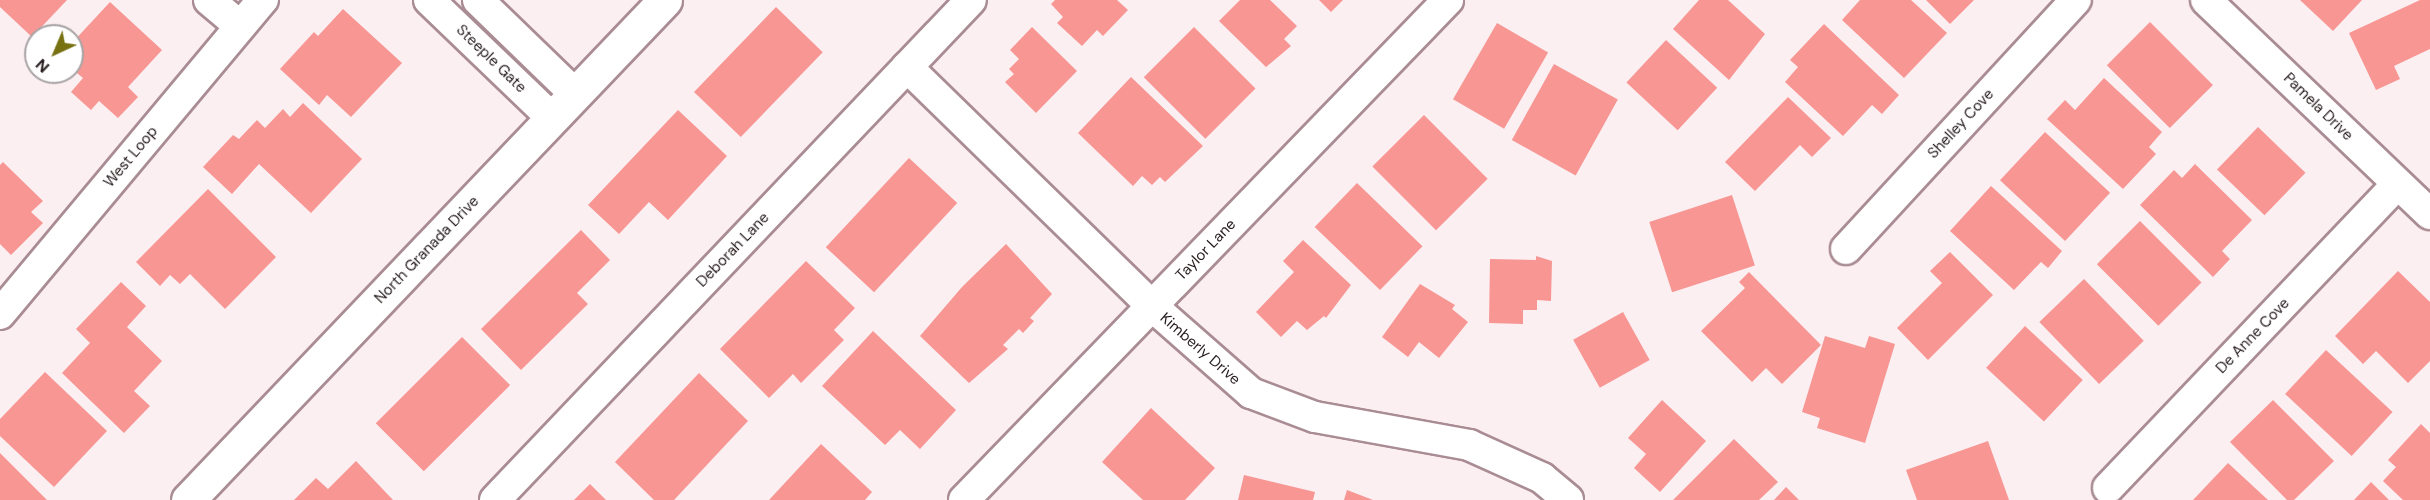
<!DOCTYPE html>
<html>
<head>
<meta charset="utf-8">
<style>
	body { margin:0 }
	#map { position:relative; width:2430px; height:500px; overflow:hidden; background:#fceff2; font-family:"DM Sans",sans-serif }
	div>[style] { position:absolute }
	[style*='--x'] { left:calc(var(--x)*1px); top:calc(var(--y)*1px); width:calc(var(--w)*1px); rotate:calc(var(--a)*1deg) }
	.building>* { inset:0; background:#f79693; transform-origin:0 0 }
	.roads { filter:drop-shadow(2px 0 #a98c94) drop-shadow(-2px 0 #a98c94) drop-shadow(0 2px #a98c94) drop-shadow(0 -2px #a98c94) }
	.minor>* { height:30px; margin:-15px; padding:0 15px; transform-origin:15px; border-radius:15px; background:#fff }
	.tertiary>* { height:33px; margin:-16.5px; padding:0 16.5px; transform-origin:16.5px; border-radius:16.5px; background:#fff }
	span { translate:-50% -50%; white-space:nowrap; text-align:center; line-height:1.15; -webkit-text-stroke:4.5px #fff; paint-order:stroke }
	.street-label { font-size:15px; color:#251a1c }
	.north { position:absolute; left:24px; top:24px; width:60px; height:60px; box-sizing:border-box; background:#fff; border:2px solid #a8a3a4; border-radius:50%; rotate:224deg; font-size:16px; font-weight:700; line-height:24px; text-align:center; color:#251a1c }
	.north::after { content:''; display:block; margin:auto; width:21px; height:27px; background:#787112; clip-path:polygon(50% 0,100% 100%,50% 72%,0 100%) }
</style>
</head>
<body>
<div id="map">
	<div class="building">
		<div style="clip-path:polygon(0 0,67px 0,32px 37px,0 7px)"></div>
		<div style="clip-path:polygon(1055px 0,1117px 0,1128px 10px,1103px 36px,1097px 30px,1082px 46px,1057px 23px,1063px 17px,1051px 4px)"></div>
		<div style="clip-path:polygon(1240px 0,1270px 0,1297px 26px,1284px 39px,1291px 46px,1266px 67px,1219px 21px)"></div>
		<div style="clip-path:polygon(1319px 0,1343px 0,1331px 12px)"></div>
		<div style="clip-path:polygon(1699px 0,1728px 0,1765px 34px,1729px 80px,1673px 29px)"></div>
		<div style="clip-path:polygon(1860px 0,1911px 0,1947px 33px,1904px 78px,1842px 20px)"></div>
		<div style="clip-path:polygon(1926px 0,1974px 0,1950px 24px)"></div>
		<div style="clip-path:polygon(2300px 0,2362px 0,2333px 31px)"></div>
		<div style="clip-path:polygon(2420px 0,2430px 0,2430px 49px,2394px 66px,2400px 79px,2376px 90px,2349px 33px)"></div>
		<div style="clip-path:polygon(110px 2px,162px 50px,128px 87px,138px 97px,118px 118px,99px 101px,91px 110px,71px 92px,83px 78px,72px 69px,72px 43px)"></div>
		<div style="left:776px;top:7px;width:65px;height:118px;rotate:44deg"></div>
		<div style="clip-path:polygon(343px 9px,402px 63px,351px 117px,327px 95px,319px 105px,280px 69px,314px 32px,318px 36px)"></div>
		<div style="left:2150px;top:22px;width:89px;height:61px;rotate:45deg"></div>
		<div style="left:1497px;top:23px;width:59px;height:88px;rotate:30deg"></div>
		<div style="clip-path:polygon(1824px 24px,1899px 95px,1882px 114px,1872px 105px,1843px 136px,1785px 82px,1798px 67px,1790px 60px)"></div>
		<div style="clip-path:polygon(1032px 27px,1077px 71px,1036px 113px,1005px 82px,1014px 74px,1009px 69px,1019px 59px,1010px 50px)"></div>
		<div style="left:1194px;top:27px;width:87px;height:71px;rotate:45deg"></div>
		<div style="left:1666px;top:40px;width:70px;height:58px;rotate:43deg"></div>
		<div style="left:1554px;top:64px;width:73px;height:87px;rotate:29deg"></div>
		<div style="clip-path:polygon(1131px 77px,1203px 146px,1165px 182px,1160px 177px,1152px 185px,1142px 176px,1133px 186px,1078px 133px)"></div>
		<div style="clip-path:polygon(2104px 78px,2162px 132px,2149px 147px,2156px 154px,2123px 189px,2047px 119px,2065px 100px,2075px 110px)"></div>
		<div style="clip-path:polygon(1788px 97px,1831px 138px,1812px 157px,1800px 145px,1755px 191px,1725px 162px)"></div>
		<div style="clip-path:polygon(303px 103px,362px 159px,311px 213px,259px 164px,232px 194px,203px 167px,233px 135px,239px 139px,257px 120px,265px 128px,283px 109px,290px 117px)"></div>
		<div style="clip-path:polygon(678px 110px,727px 156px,668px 220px,649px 202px,619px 234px,588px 205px)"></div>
		<div style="left:1424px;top:115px;width:90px;height:73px;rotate:45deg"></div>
		<div style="left:2258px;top:127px;width:66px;height:59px;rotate:44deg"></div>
		<div style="left:2045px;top:132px;width:89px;height:66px;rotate:43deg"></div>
		<div style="left:909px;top:158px;width:66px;height:122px;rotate:43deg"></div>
		<div style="clip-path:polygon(3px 162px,43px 201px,31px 212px,43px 223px,11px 255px,0 244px,0 165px)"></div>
		<div style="clip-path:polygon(2195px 164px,2252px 220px,2222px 251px,2230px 259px,2213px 277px,2140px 205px,2174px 170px,2182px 178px)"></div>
		<div style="left:1357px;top:183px;width:91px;height:61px;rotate:44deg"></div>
		<div style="clip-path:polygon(1991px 186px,2062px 251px,2048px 268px,2041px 262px,2014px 290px,1950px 231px)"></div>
		<div style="clip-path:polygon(208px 189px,276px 257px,225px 309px,190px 274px,180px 284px,170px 275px,160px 286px,136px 262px)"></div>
		<div style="left:1732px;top:195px;width:74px;height:87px;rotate:72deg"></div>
		<div style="left:2140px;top:221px;width:87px;height:61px;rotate:45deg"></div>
		<div style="clip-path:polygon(581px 230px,610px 260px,577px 293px,588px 304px,521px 370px,481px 329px)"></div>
		<div style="clip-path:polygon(1303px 240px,1351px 285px,1326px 318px,1324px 316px,1307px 330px,1297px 321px,1281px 337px,1256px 312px,1294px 272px,1283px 261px)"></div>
		<div style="clip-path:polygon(1006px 244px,1052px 294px,1030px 318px,1034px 321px,1023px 333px,1019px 329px,1003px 345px,1008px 349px,969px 383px,920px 336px,962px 287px)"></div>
		<div style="clip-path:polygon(1950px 252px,1993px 295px,1928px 360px,1897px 328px,1942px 283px,1930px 271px)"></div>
		<div style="clip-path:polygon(1536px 256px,1552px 261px,1551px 301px,1537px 300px,1537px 310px,1523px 310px,1523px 324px,1489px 323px,1490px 259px,1536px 260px)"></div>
		<div style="clip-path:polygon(806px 261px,855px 308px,834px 330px,844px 340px,801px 383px,793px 374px,769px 398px,720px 349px)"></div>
		<div style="clip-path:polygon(2398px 271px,2430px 302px,2430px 361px,2408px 383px,2376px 351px,2363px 364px,2335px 336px)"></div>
		<div style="clip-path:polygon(1749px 272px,1821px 345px,1782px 384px,1766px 368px,1752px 382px,1701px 331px,1745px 288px,1739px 282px)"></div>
		<div style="left:2084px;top:279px;width:86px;height:62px;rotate:46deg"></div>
		<div style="clip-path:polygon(121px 282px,146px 306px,127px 327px,162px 361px,134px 391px,150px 406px,124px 433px,62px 373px,90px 343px,76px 329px)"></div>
		<div style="clip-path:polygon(1420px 284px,1455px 305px,1452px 309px,1468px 322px,1439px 358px,1419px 342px,1408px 357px,1382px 337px)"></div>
		<div style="left:1623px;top:312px;width:55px;height:57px;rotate:61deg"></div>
		<div style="left:2025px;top:326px;width:79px;height:57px;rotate:43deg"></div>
		<div style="clip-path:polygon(873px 331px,956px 410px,920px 449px,900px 430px,885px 445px,822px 386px)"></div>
		<div style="clip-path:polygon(1825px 336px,1865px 348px,1869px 336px,1895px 344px,1865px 443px,1817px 428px,1820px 418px,1802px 412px)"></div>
		<div style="left:462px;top:337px;width:68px;height:122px;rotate:45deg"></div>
		<div style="left:2326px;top:350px;width:91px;height:60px;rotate:43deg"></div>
		<div style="clip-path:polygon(45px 372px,107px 431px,54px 487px,0 436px,0 419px)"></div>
		<div style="clip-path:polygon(699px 373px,748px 421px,674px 500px,654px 500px,615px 462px)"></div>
		<div style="clip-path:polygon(1662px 400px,1706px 441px,1660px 492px,1634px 468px,1646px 454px,1628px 438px)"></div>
		<div style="clip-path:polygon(2273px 400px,2334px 461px,2294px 500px,2287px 500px,2230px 442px)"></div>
		<div style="clip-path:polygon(1151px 408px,1215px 468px,1185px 500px,1143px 500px,1102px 462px)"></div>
		<div style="clip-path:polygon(2421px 424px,2430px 433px,2430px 500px,2403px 500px,2383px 481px,2396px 467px,2388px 460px)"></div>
		<div style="clip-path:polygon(1734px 439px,1778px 482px,1759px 500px,1673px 500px)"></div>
		<div style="clip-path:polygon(1988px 441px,2009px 500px,1917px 500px,1906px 470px)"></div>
		<div style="clip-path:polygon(821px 444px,872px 492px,865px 500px,769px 500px)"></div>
		<div style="clip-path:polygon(0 453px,47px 500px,0 500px)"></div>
		<div style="clip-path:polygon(356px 461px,393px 500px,294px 500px,316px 478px,328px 489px)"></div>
		<div style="clip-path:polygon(2228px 463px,2268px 500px,2193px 500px)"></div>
		<div style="clip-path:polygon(1244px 475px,1315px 492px,1313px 500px,1238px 500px)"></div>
		<div style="clip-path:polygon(2371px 482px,2389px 500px,2354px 500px)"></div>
		<div style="clip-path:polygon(590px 484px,606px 500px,574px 500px)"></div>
		<div style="clip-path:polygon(1786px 487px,1799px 500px,1774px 500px)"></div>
		<div style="clip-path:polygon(1347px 490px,1373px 500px,1344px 500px)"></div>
	</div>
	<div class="roads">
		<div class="minor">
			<div style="--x:209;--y:0;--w:40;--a:40"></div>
			<div style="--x:429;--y:0;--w:172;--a:43.8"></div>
			<div style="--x:478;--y:0;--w:136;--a:44.1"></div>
			<div style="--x:2206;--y:0;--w:310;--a:43.7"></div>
			<div style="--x:907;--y:67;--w:342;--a:44.3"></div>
			<div style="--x:1152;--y:306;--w:132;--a:41.3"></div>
			<div style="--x:1251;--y:393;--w:68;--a:20.6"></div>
			<div style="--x:1315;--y:417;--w:157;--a:10.3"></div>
			<div style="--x:1469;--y:445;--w:80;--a:24.3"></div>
			<div style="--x:1542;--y:478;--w:34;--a:40"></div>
			<div style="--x:1846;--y:249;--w:339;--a:-47.3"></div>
			<div style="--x:0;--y:314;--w:410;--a:-50.1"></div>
			<div style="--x:2108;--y:488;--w:420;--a:-46.4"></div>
			<div style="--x:495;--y:500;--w:690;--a:-46.41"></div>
			<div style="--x:964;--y:500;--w:696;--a:-45.93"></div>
		</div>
		<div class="tertiary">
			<div style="--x:188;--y:500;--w:691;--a:-46.35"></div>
		</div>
	</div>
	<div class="street-label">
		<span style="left:491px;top:59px;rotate:44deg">Steeple Gate</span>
		<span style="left:2318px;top:107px;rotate:44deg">Pamela Drive</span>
		<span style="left:1961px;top:124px;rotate:-47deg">Shelley Cove</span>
		<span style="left:131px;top:157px;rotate:-50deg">West Loop</span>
		<span style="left:427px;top:250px;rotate:-46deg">North Granada Drive</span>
		<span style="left:733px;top:250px;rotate:-46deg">Deborah Lane</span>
		<span style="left:1206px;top:250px;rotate:-46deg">Taylor Lane</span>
		<span style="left:2253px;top:336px;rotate:-46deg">De Anne Cove</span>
		<span style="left:1200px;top:349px;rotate:41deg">Kimberly Drive</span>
	</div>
	<div class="north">N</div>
</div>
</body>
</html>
